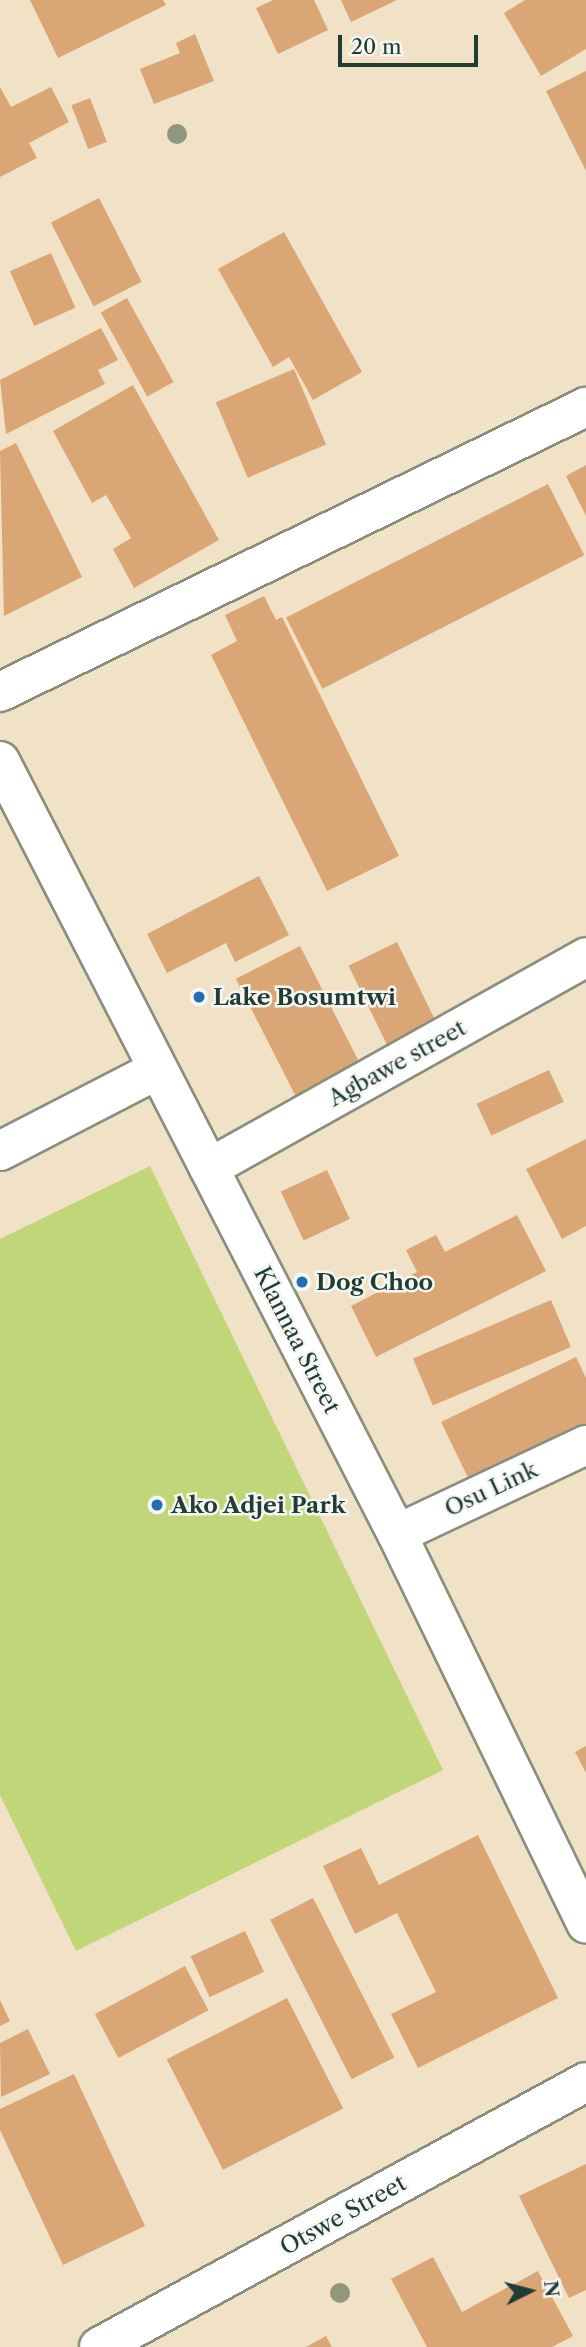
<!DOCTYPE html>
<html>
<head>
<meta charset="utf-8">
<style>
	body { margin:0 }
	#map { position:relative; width:586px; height:2347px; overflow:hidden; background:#f1e1c6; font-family:"Libre Caslon Text",serif }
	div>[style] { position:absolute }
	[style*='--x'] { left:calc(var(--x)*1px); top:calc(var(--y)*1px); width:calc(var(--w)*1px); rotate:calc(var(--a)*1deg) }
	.green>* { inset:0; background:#c1d579 }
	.building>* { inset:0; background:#daa676; transform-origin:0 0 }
	.roads { filter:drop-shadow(2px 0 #888f7d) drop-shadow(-2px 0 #888f7d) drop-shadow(0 2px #888f7d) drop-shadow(0 -2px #888f7d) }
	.minor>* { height:38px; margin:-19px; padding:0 19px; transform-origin:19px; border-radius:19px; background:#fff }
	.trees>* { width:20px; height:20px; margin:-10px; border-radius:50%; background:#8f977d }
	.dots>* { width:19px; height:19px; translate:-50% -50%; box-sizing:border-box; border:4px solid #f6f6f2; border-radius:50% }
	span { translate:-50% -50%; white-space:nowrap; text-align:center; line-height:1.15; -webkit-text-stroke:5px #f6f6f2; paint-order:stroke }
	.poi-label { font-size:23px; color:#1f3d34; font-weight:700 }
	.left { translate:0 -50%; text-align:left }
	.street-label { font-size:23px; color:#1f3d34 }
	.north { position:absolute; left:495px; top:2256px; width:70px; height:70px; -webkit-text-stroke:5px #f6f6f2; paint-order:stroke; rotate:84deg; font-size:19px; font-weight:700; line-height:28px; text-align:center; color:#1f3d34 }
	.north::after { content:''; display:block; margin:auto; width:24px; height:32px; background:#1f3d34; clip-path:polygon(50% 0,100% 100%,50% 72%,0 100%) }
	.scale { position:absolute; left:338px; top:35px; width:140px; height:32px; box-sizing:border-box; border:4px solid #1f3d34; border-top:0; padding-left:9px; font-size:21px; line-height:24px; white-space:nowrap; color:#1f3d34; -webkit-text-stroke:5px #f6f6f2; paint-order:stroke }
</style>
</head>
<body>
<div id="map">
	<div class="green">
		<div style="clip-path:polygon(150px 1166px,443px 1770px,76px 1951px,0 1795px,0 1239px)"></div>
	</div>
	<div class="building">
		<div style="clip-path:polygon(30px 0,163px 0,166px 5px,58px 58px)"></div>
		<div style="clip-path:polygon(273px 0,314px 0,328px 30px,278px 54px,256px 8px)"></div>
		<div style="clip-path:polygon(341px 0,397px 0,351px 22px)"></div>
		<div style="clip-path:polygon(525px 0,586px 0,586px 49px,541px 76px,504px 13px)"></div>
		<div style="clip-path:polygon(195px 34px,214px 81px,154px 104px,140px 69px,180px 53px,176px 43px)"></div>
		<div style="clip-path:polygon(586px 71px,586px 171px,546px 91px)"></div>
		<div style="clip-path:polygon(0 87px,11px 107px,51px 87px,69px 122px,29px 143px,37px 158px,0 177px)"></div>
		<div style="left:90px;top:98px;width:47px;height:20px;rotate:69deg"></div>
		<div style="left:99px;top:198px;width:94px;height:54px;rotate:63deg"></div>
		<div style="clip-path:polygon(284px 232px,362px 372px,313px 400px,289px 357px,273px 367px,218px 269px)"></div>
		<div style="left:51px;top:253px;width:60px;height:45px;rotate:66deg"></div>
		<div style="left:127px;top:298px;width:96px;height:30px;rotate:61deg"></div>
		<div style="clip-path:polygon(101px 328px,118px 360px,98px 370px,105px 384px,6px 434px,0 380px)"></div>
		<div style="left:294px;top:369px;width:82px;height:85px;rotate:67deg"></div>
		<div style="clip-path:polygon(133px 385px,219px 540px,134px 588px,113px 549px,131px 538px,106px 495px,92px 503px,53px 431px)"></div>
		<div style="clip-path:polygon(16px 443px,82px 577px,4px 616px,0 451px)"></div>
		<div style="clip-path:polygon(586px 465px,586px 516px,566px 476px)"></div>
		<div style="left:548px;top:484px;width:80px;height:294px;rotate:63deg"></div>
		<div style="clip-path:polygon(264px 596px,276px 620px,282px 617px,399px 856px,327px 891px,211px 655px,237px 641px,225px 615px)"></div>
		<div style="clip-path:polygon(259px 876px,289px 935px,235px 962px,226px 943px,167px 973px,147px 934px)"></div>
		<div style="left:397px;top:942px;width:96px;height:54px;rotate:64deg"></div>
		<div style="left:300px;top:946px;width:146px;height:72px;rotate:63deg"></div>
		<div style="left:549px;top:1070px;width:35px;height:80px;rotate:65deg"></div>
		<div style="clip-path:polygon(586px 1139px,586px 1226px,562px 1239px,526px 1169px)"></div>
		<div style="left:327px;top:1170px;width:54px;height:51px;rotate:65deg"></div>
		<div style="clip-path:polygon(517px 1215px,546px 1271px,376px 1357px,351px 1306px,417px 1272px,406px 1250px,436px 1235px,445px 1252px)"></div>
		<div style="left:551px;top:1300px;width:51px;height:150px;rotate:67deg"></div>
		<div style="clip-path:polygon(576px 1357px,586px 1378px,586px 1431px,472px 1486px,441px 1422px)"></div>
		<div style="clip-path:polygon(586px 1746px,586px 1773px,575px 1752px)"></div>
		<div style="clip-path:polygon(478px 1835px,558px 1998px,418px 2068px,391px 2014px,436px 1992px,397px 1913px,355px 1934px,323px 1866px,361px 1848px,379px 1885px)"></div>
		<div style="left:313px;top:1898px;width:179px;height:48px;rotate:63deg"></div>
		<div style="left:245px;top:1931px;width:45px;height:60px;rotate:65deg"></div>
		<div style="left:185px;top:1966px;width:50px;height:102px;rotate:62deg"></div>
		<div style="left:287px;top:1998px;width:124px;height:135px;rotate:63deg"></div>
		<div style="clip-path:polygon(0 2000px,10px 2021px,0 2026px)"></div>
		<div style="clip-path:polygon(28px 2029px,50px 2074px,1px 2097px,0 2043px)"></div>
		<div style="clip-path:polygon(74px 2074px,145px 2226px,63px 2265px,0 2130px,0 2109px)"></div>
		<div style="clip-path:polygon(586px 2164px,586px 2290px,569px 2298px,519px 2196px)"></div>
		<div style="clip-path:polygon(433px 2257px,462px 2312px,538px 2271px,573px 2336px,552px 2347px,427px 2347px,391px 2279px)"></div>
		<div style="clip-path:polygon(326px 2336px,332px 2347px,306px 2347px)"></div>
	</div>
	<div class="roads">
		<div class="minor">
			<div style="--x:0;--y:692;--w:652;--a:-25.94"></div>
			<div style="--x:0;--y:761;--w:869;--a:62.82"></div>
			<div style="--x:397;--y:1534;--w:433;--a:64.1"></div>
			<div style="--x:0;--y:1151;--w:177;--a:-27.3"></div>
			<div style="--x:209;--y:1168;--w:432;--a:-29.2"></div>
			<div style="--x:397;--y:1534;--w:209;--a:-25.2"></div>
			<div style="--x:99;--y:2347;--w:554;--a:-28.55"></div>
		</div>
	</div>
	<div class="trees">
		<div style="left:177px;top:134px"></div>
		<div style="left:340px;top:2293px"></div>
	</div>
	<div class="dots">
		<div style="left:199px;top:997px;background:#1f6fb2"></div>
		<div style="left:302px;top:1282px;background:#1f6fb2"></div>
		<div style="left:157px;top:1505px;background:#1f6fb2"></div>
	</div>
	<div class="poi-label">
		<span class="left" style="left:213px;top:997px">Lake Bosumtwi</span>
		<span class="left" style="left:316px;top:1282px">Dog Choo</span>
		<span class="left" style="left:171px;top:1505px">Ako Adjei Park</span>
	</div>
	<div class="street-label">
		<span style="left:397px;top:1063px;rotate:-29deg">Agbawe street</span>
		<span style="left:297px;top:1340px;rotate:63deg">Klannaa Street</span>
		<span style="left:491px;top:1489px;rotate:-25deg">Osu Link</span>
		<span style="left:343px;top:2215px;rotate:-29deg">Otswe Street</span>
	</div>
	<div class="north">N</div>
	<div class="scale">20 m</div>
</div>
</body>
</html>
